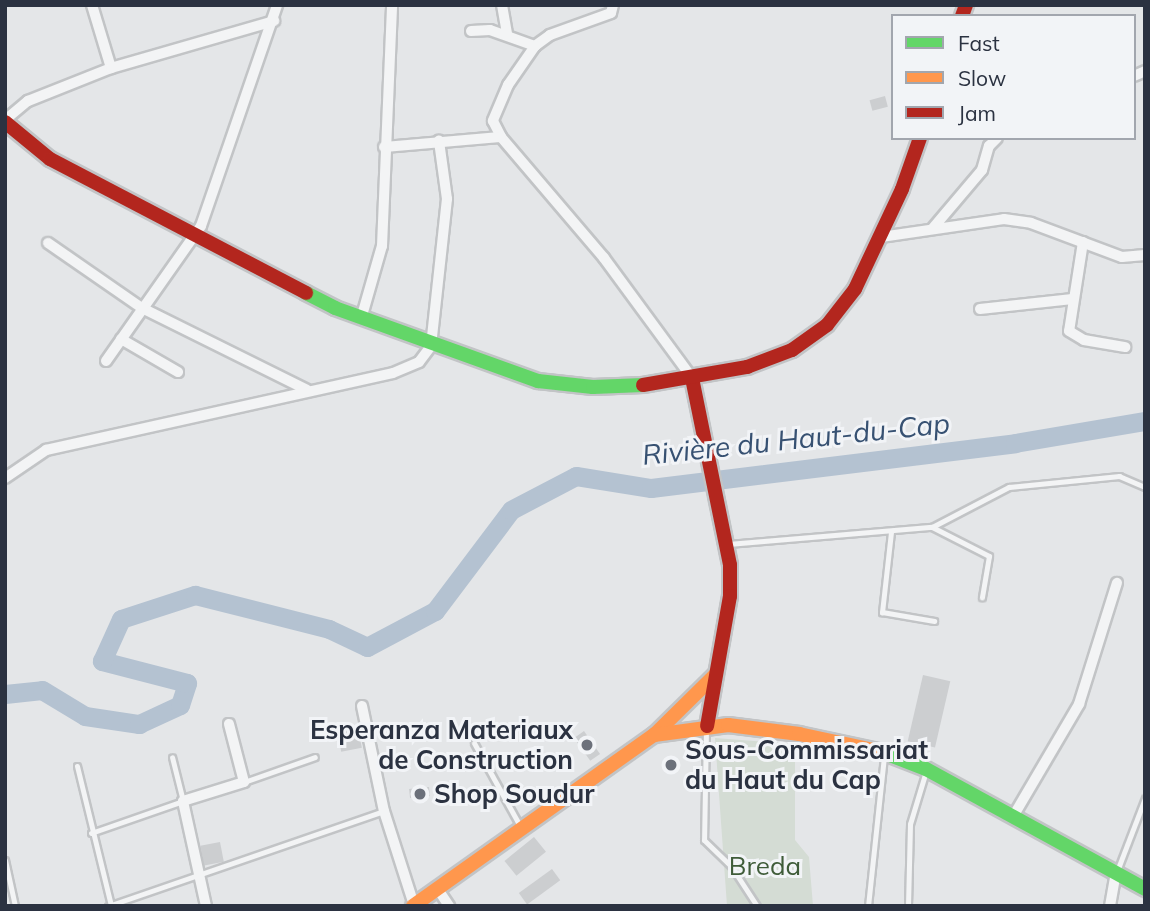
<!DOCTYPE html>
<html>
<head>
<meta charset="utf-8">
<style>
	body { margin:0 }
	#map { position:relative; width:1150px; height:911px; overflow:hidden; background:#e4e6e8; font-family:Mulish,sans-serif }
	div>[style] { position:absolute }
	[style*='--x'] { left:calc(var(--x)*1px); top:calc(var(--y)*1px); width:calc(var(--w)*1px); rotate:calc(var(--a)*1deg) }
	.green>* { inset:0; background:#d4dcd4 }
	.river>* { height:19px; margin:-9.5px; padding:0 9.5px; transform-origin:9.5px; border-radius:9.5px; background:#b4c2d1 }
	.building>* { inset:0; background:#ccced0; transform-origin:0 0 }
	.roads { filter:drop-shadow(2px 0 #c2c4c6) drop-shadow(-2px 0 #c2c4c6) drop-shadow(0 2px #c2c4c6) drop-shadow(0 -2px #c2c4c6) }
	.lane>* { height:5px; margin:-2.5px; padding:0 2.5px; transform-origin:2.5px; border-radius:2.5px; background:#f3f4f5 }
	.street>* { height:10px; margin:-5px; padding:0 5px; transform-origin:5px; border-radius:5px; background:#f3f4f5 }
	.fast>* { height:14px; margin:-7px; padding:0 7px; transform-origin:7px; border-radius:7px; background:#63d668 }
	.slow>* { height:14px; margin:-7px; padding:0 7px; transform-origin:7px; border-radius:7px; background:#ff974d }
	.jam>* { height:14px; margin:-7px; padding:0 7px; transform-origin:7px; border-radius:7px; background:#b3261e }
	.dots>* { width:19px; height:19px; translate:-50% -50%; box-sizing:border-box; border:4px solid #f2f4f7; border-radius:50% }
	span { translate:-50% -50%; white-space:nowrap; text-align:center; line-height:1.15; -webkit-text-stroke:6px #f2f4f7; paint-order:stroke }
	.poi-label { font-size:26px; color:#2b3241; font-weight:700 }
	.right { translate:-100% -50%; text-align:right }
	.left { translate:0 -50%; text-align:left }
	.park-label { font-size:26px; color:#3f5c39 }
	.water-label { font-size:28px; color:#375172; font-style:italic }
	.frame { position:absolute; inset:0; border:7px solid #2b3241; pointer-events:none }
	.legend { position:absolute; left:891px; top:14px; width:245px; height:126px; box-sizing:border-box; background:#f2f4f7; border:2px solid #a2a6ae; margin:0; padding:9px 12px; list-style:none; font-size:21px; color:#2b3241 }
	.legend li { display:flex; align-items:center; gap:14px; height:35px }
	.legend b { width:35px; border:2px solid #a2a6ae }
</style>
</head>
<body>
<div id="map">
	<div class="green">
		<div style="clip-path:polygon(715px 738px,795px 744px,795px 840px,809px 857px,813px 906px,727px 906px)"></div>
	</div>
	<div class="river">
		<div style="--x:5;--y:694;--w:37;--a:-6"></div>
		<div style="--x:42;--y:690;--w:50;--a:31.2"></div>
		<div style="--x:85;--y:716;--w:55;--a:8.4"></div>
		<div style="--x:139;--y:724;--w:45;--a:-24.9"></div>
		<div style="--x:180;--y:705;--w:23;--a:-72"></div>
		<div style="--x:187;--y:683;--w:88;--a:-165.5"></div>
		<div style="--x:102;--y:661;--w:46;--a:-65.7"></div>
		<div style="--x:121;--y:619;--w:78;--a:-18"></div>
		<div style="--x:195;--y:595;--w:138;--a:14.2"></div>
		<div style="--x:329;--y:629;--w:42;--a:25.3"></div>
		<div style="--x:367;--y:647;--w:77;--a:-27.9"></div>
		<div style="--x:435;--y:611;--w:126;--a:-53"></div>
		<div style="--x:511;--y:510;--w:73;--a:-27.6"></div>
		<div style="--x:576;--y:476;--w:76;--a:9.1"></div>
		<div style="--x:651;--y:488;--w:367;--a:-7"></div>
		<div style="--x:1015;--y:443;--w:132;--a:-9.6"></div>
	</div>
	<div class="building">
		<div style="left:885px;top:96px;width:11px;height:16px;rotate:75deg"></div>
		<div style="left:923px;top:675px;width:28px;height:68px;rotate:13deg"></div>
		<div style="left:358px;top:728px;width:20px;height:21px;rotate:79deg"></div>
		<div style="left:584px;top:731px;width:28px;height:12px;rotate:55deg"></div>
		<div style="left:429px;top:787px;width:9px;height:20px;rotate:84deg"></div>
		<div style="left:534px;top:837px;width:19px;height:38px;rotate:51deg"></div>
		<div style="left:220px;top:842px;width:20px;height:20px;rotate:79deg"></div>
		<div style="left:552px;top:869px;width:14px;height:41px;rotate:54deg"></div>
	</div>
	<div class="roads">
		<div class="lane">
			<div style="--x:932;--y:527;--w:87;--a:-27.5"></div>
			<div style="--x:1009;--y:487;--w:111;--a:-5.7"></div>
			<div style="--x:1119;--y:476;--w:28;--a:23"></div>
			<div style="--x:891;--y:532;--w:81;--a:96.4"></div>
			<div style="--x:882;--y:612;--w:53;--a:9.8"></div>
			<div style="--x:728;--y:544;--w:205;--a:-4.8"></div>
			<div style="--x:932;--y:527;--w:64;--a:27"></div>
			<div style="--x:989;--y:556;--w:42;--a:99.7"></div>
			<div style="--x:706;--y:729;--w:111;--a:91"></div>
			<div style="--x:704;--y:840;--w:37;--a:44"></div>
			<div style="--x:731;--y:866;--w:48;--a:57"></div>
			<div style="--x:474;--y:743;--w:95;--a:61"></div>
			<div style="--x:77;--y:766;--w:143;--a:76.3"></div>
			<div style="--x:244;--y:782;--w:75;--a:-19.4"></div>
			<div style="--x:91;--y:833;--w:97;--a:-19.2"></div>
			<div style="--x:183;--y:801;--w:45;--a:-104"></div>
			<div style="--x:5;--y:860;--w:47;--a:77.7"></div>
			<div style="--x:1117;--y:871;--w:78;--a:-69"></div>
			<div style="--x:108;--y:906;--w:292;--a:-19"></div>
			<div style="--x:868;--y:906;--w:151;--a:-83.9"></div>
			<div style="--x:908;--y:906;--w:82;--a:-88.6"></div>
			<div style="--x:910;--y:824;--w:55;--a:-73.2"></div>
		</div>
		<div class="street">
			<div style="--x:92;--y:5;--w:66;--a:73.2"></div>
			<div style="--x:502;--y:5;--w:29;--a:80"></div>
			<div style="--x:613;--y:5;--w:8;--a:104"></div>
			<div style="--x:611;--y:13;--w:65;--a:160.2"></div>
			<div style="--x:550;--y:35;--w:19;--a:144"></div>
			<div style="--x:535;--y:46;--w:47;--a:124.7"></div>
			<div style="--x:508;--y:85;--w:39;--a:113"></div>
			<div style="--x:493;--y:121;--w:18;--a:63"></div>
			<div style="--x:501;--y:137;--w:159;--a:49.6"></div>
			<div style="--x:604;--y:258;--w:149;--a:53.7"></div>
			<div style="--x:471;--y:31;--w:19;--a:-3"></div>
			<div style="--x:490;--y:30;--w:48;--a:19.6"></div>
			<div style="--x:1134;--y:76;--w:12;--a:-24"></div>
			<div style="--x:5;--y:120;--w:30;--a:-40"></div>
			<div style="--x:28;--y:101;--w:89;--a:-21.7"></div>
			<div style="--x:111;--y:68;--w:170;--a:-16.1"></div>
			<div style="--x:384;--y:147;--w:117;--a:-4.9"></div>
			<div style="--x:933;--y:228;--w:76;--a:-49.8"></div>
			<div style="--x:982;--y:170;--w:25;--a:-74"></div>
			<div style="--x:989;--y:146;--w:11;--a:-45"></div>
			<div style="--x:881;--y:237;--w:124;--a:-8.3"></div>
			<div style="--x:1004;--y:219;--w:27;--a:8"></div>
			<div style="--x:1031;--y:223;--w:97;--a:20.5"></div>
			<div style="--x:1122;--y:257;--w:23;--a:-5"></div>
			<div style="--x:1083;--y:242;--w:90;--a:98.9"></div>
			<div style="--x:1069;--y:331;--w:17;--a:31"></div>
			<div style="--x:1084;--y:340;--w:42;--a:9.7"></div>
			<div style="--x:48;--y:243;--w:114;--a:34.7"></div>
			<div style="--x:142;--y:308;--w:184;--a:26.4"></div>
			<div style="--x:980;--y:309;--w:93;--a:-6.2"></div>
			<div style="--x:361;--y:319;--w:76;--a:-74"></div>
			<div style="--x:382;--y:246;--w:241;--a:-87.6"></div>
			<div style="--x:121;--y:339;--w:66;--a:30.1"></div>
			<div style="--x:106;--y:361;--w:165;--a:-54.9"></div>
			<div style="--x:201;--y:226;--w:234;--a:-71"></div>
			<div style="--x:5;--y:478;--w:50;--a:-34.3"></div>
			<div style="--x:46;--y:450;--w:355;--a:-12.5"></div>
			<div style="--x:393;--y:373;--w:28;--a:-23"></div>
			<div style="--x:419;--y:362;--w:20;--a:-53"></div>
			<div style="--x:431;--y:346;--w:148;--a:-83.8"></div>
			<div style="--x:447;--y:199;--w:59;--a:-97.9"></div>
			<div style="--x:362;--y:706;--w:107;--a:78.2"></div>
			<div style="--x:384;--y:811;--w:99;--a:72.3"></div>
			<div style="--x:1014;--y:815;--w:129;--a:-59.6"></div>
			<div style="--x:1079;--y:704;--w:127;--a:-72.6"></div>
			<div style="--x:437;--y:888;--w:22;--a:56"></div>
			<div style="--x:206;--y:906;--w:107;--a:-102.4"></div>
			<div style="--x:183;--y:801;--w:64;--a:-17.3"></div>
			<div style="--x:244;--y:782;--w:60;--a:-104.5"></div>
			<div style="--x:1110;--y:906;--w:34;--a:-80"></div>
		</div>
		<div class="fast">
			<div style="--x:306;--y:293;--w:33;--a:27"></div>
			<div style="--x:335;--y:308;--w:216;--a:19.8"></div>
			<div style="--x:538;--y:381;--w:55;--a:6.2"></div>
			<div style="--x:593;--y:387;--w:50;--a:-2.3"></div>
			<div style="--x:882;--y:752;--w:47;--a:21.1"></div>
			<div style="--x:926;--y:769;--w:250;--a:28.7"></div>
		</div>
		<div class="slow">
			<div style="--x:654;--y:735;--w:86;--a:-44.5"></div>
			<div style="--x:413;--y:906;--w:296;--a:-35.4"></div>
			<div style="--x:654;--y:735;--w:75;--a:-7.7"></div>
			<div style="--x:728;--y:725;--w:72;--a:7.2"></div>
			<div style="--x:799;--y:734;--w:85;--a:12.2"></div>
		</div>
		<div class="jam">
			<div style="--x:962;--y:16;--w:12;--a:-70"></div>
			<div style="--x:5;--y:122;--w:58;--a:39.4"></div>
			<div style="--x:50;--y:159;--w:289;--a:27.6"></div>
			<div style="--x:692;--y:378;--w:191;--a:78.5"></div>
			<div style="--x:730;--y:565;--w:31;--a:90"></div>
			<div style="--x:730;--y:596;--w:132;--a:100"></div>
			<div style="--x:643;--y:385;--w:106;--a:-9.8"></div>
			<div style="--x:747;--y:367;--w:48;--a:-20.7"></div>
			<div style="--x:792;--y:350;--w:43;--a:-35.5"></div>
			<div style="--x:827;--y:325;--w:46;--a:-52.1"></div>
			<div style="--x:855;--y:289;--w:110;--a:-64.8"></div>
			<div style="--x:902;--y:189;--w:54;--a:-70.6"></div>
		</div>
	</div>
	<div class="dots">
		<div style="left:587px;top:745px;background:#6c717b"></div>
		<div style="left:671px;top:765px;background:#6c717b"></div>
		<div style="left:420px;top:794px;background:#6c717b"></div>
	</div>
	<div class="poi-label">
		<span class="right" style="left:573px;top:745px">Esperanza Materiaux<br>de Construction</span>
		<span class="left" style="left:685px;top:765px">Sous-Commissariat<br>du Haut du Cap</span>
		<span class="left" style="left:434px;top:794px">Shop Soudur</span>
	</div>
	<div class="park-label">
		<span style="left:765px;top:866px">Breda</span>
	</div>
	<div class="water-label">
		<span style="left:796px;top:439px;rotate:-6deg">Rivière du Haut-du-Cap</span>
	</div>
	<div class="frame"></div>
	<ul class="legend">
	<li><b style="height:9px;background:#63d668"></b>Fast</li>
	<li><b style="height:9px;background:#ff974d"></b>Slow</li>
	<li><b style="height:9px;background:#b3261e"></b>Jam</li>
	</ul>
</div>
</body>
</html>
